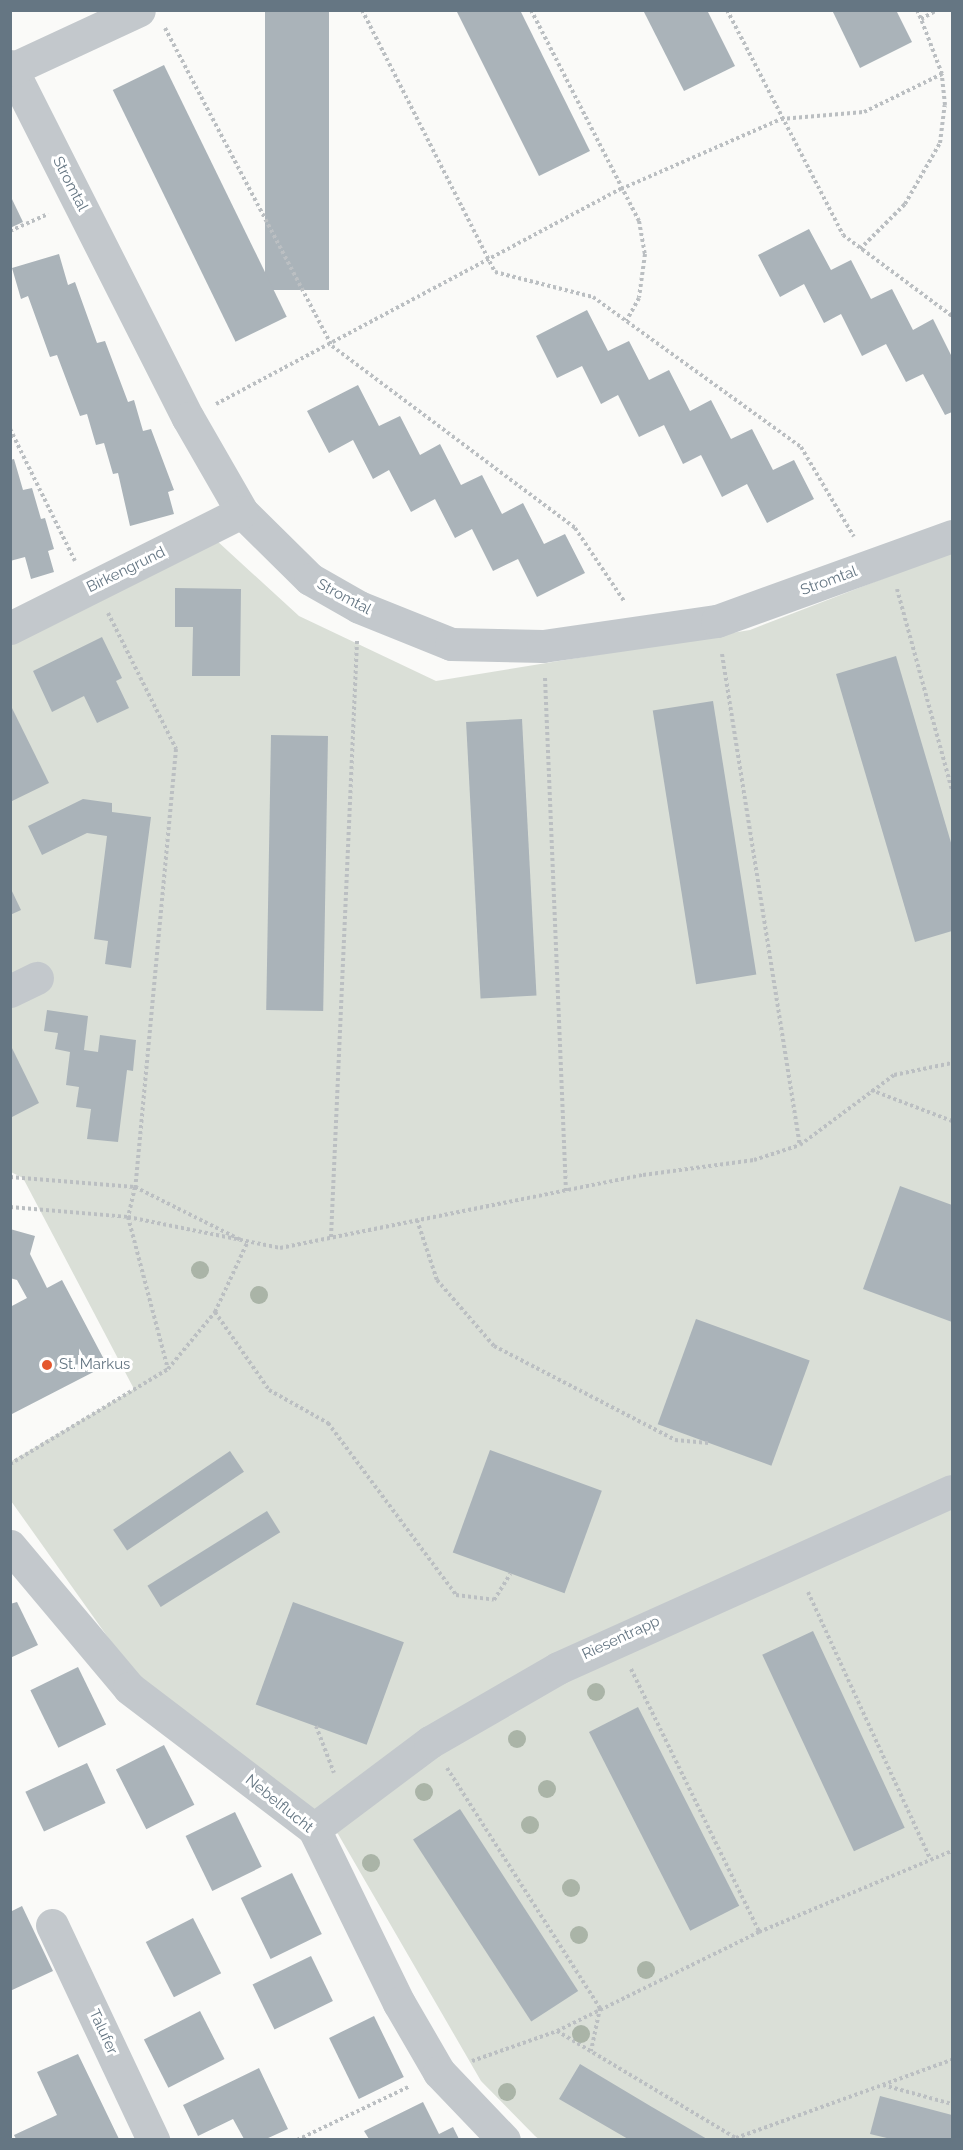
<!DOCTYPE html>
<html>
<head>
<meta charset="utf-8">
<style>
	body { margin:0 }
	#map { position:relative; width:963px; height:2150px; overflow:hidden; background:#fafaf8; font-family:Raleway,sans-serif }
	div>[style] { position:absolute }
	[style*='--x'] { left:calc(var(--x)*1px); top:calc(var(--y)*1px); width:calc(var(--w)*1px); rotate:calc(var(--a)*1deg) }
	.green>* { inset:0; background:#dadfd7 }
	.building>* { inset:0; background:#aab3b9; transform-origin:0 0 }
	.path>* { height:4px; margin-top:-2px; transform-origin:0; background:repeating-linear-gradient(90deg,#bbbfc2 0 3px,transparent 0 6px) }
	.minor>* { height:33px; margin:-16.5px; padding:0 16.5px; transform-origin:16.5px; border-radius:16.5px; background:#c3c8cc }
	.trees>* { width:18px; height:18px; margin:-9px; border-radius:50%; background:#aab4a7 }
	.dots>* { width:16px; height:16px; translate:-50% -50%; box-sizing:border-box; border:3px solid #fff; border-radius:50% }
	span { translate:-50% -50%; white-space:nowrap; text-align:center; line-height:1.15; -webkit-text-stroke:6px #fff; paint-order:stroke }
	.street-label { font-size:15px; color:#657683 }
	.poi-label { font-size:15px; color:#657683 }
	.left { translate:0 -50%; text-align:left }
	.frame { position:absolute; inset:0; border:12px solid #657683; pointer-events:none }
</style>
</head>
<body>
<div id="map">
	<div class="green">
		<div style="clip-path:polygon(216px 540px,299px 616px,436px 681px,750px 630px,952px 552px,952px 2139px,540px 2140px,535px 2136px,481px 2081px,338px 1834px,134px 1674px,11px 1501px,10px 1462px,134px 1389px,23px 1178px,11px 1172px,11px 643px)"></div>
	</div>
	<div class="building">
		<div style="left:265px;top:10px;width:64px;height:280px"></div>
		<div style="clip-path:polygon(456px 10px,520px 10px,590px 151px,539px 176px)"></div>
		<div style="clip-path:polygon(643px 10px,707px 10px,735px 66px,684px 91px)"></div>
		<div style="clip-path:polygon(832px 10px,896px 10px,912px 42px,860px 68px)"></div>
		<div style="left:164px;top:65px;width:280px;height:57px;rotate:64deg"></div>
		<div style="clip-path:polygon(10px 195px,23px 222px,10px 228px)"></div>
		<div style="clip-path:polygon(809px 229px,831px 270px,851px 260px,871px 299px,892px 289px,913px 330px,933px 319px,952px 357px,952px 412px,945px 415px,923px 374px,906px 382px,886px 344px,862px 356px,841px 314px,824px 323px,804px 284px,780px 297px,758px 255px)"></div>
		<div style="clip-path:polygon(59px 254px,68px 285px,75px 282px,97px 343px,105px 341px,128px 402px,134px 400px,143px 431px,151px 429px,174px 490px,168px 492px,174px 514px,130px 526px,118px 473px,113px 474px,104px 443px,96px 445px,87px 414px,80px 416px,57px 355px,50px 357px,28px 296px,21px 299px,12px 268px)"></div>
		<div style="clip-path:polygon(587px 310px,608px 351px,629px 341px,649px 380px,669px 370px,690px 411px,711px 400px,731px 439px,752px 429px,773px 470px,794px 460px,814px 499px,767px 523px,747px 484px,722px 497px,701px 455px,683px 464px,664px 425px,639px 437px,618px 395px,601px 404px,582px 366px,557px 378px,536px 336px)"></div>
		<div style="clip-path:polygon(358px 385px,379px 426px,400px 416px,420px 455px,440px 444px,461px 485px,482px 475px,502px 514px,523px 503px,544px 544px,565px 534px,585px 573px,537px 597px,518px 559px,493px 571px,472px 529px,455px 538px,435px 499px,411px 512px,389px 470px,373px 479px,353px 440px,329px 453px,307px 411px)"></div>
		<div style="clip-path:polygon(14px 459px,23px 490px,32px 488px,41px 519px,45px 518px,54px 549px,48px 551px,54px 572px,31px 579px,25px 557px,10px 561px,10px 460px)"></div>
		<div style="clip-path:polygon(175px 588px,241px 589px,240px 676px,192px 676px,193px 627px,175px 627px)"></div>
		<div style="clip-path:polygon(102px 637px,122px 678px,116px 681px,129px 708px,97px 723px,84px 696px,52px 712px,33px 671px)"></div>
		<div style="clip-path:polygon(896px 656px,952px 846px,952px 931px,915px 942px,836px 674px)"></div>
		<div style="left:713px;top:701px;width:277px;height:61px;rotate:81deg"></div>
		<div style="clip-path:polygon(10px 704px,49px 783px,10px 802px)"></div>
		<div style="left:522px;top:719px;width:277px;height:56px;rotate:87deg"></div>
		<div style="left:271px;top:735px;width:57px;height:275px;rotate:1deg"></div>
		<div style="clip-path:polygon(83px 799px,112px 803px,112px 812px,151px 817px,131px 968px,105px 964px,108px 941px,94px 939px,107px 836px,87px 833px,42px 855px,28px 826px)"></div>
		<div style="clip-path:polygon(10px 887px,21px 910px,10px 915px)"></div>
		<div style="clip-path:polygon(47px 1010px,88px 1016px,84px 1050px,98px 1052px,100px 1035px,136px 1040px,133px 1071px,127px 1070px,118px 1142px,87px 1139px,91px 1109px,76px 1107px,79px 1087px,66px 1085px,70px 1052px,55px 1049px,58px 1033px,44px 1031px)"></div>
		<div style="clip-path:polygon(10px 1044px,39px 1103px,12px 1117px,10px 1115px)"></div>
		<div style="clip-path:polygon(900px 1186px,952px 1205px,952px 1322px,863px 1289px)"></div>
		<div style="clip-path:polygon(10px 1229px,35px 1236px,30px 1254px,47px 1288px,62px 1280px,107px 1365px,10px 1415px,10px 1307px,27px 1298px,17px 1280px,10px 1278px)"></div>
		<div style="left:696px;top:1319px;width:121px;height:112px;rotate:20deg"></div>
		<div style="left:490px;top:1450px;width:119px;height:109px;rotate:20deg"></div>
		<div style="left:230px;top:1451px;width:25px;height:141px;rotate:56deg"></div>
		<div style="left:267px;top:1511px;width:25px;height:141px;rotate:58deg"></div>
		<div style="clip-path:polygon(17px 1602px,38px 1645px,10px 1658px,10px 1604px)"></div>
		<div style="left:293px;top:1602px;width:118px;height:109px;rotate:20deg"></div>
		<div style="left:813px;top:1631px;width:217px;height:56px;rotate:65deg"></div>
		<div style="left:78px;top:1667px;width:64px;height:53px;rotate:64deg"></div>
		<div style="left:638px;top:1707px;width:223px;height:55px;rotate:63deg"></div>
		<div style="left:164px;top:1745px;width:67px;height:54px;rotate:63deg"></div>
		<div style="left:87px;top:1763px;width:44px;height:68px;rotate:65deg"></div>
		<div style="left:460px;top:1809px;width:217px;height:56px;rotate:57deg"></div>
		<div style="left:235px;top:1812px;width:61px;height:55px;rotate:64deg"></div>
		<div style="left:292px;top:1873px;width:68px;height:57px;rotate:64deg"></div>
		<div style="clip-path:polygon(22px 1906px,53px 1971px,10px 1991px,10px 1912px)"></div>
		<div style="left:193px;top:1918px;width:62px;height:53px;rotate:63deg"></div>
		<div style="left:311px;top:1956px;width:50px;height:65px;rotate:64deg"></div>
		<div style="left:200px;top:2011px;width:54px;height:63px;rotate:63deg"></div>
		<div style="left:374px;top:2016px;width:68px;height:50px;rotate:64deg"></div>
		<div style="clip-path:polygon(78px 2054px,119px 2139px,16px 2139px,14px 2135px,57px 2115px,37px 2072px)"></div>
		<div style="clip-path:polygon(580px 2064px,652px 2107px,707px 2139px,628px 2139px,559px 2099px)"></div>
		<div style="clip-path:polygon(259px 2068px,288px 2129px,266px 2139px,244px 2139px,233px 2119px,198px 2136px,183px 2105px)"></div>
		<div style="clip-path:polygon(880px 2096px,952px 2115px,952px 2139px,891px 2139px,870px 2134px)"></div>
		<div style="clip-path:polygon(423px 2102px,439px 2134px,453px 2127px,459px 2139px,369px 2139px,364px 2131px)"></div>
	</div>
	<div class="path">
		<div style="--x:362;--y:10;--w:294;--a:63.1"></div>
		<div style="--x:495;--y:272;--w:101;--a:14.3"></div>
		<div style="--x:593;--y:297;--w:256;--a:35.8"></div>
		<div style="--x:801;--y:447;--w:104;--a:59.5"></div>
		<div style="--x:531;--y:10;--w:237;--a:62.9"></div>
		<div style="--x:639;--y:221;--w:34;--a:80"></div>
		<div style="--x:645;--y:254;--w:44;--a:97.8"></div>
		<div style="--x:639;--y:298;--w:26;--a:119"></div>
		<div style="--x:727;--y:10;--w:253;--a:62.7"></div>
		<div style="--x:843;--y:235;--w:136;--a:36.6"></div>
		<div style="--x:917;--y:10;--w:10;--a:66"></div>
		<div style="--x:165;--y:28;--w:359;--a:62.3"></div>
		<div style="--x:332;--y:346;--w:304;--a:36.8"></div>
		<div style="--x:575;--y:528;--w:88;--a:56.1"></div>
		<div style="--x:10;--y:231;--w:42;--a:-24.1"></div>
		<div style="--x:860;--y:249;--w:64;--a:-45"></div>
		<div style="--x:905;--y:204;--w:70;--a:-60.2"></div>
		<div style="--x:940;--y:143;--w:38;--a:-83"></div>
		<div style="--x:945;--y:105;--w:31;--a:-96"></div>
		<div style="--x:216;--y:404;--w:459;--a:-28"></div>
		<div style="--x:621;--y:189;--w:175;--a:-23.6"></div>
		<div style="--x:781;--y:119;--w:83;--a:-4.8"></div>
		<div style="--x:864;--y:112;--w:87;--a:-26"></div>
		<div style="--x:942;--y:74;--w:59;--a:-110.9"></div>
		<div style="--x:921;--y:19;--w:18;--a:-29"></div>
		<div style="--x:10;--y:429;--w:147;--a:63.8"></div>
		<div style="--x:897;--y:589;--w:208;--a:74.7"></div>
		<div style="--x:108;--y:613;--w:152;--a:63.4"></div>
		<div style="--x:176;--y:749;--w:440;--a:95.3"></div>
		<div style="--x:135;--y:1187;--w:31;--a:103"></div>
		<div style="--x:128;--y:1217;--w:157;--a:75.3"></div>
		<div style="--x:722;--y:654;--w:496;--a:81"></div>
		<div style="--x:545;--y:678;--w:515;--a:87.66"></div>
		<div style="--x:871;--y:1090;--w:87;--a:20.9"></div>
		<div style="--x:10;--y:1177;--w:125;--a:4.6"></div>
		<div style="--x:135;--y:1187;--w:119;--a:26.6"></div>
		<div style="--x:10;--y:1207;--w:118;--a:4.8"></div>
		<div style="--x:128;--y:1217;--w:155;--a:11.5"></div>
		<div style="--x:280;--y:1248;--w:370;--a:-11.4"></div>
		<div style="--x:643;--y:1175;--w:112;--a:-7.7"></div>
		<div style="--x:754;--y:1160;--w:48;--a:-18.1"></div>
		<div style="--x:800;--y:1145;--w:117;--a:-36.7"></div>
		<div style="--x:894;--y:1075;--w:59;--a:-11.7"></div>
		<div style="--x:417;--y:1220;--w:63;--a:71.6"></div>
		<div style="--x:437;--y:1280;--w:87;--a:49.2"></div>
		<div style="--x:494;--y:1346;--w:204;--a:27.4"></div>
		<div style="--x:675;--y:1440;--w:36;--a:5"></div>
		<div style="--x:331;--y:1237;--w:597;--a:-87.5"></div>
		<div style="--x:215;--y:1312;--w:95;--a:55.3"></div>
		<div style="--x:269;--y:1390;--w:68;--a:29.2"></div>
		<div style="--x:328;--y:1423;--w:214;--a:53.3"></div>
		<div style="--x:456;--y:1595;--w:38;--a:7"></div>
		<div style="--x:494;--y:1600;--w:31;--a:-58"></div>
		<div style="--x:10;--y:1464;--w:184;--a:-31"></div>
		<div style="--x:168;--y:1369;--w:74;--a:-50.5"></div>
		<div style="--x:215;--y:1312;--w:76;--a:-65.1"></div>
		<div style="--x:808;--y:1592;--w:293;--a:65.4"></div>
		<div style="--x:631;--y:1669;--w:292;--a:64"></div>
		<div style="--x:316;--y:1726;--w:50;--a:69"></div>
		<div style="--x:447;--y:1768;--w:285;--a:57.5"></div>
		<div style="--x:600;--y:2008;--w:44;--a:101.8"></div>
		<div style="--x:557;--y:2031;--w:212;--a:30.9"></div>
		<div style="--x:472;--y:2061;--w:90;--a:-19.4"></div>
		<div style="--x:557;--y:2031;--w:225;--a:-26.1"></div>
		<div style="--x:759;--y:1932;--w:209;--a:-22.8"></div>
		<div style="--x:883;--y:2085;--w:72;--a:15.4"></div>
		<div style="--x:736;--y:2138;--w:230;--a:-19.9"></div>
		<div style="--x:297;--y:2140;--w:125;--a:-25.5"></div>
	</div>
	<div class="minor">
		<div style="--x:10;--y:66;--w:394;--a:63.2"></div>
		<div style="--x:188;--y:418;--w:108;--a:60.1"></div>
		<div style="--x:242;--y:512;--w:95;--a:44.6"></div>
		<div style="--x:310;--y:579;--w:56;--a:29.7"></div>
		<div style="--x:359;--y:607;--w:99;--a:21.9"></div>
		<div style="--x:451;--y:644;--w:92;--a:1.2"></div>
		<div style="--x:543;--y:646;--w:176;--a:-8.2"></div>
		<div style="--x:717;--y:621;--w:250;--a:-19.9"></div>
		<div style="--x:10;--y:70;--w:142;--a:-24.9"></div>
		<div style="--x:10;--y:628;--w:259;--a:-26.6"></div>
		<div style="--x:10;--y:991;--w:30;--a:-26"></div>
		<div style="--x:10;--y:1546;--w:185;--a:50"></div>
		<div style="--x:129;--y:1688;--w:233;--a:37.3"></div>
		<div style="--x:314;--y:1829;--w:194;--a:64"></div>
		<div style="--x:399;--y:2003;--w:80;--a:59.9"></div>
		<div style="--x:439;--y:2072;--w:94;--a:46.3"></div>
		<div style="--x:314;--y:1829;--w:145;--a:-36.9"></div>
		<div style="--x:430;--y:1742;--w:148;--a:-30"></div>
		<div style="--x:558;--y:1668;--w:432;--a:-24.2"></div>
		<div style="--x:52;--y:1925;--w:238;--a:64.8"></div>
	</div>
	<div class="trees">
		<div style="left:200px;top:1270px"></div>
		<div style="left:259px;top:1295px"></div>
		<div style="left:596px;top:1692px"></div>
		<div style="left:517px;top:1739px"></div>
		<div style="left:547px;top:1789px"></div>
		<div style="left:424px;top:1792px"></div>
		<div style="left:530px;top:1825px"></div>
		<div style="left:371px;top:1863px"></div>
		<div style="left:571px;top:1888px"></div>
		<div style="left:579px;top:1935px"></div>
		<div style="left:646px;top:1970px"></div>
		<div style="left:581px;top:2034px"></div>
		<div style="left:507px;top:2092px"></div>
	</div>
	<div class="dots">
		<div style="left:47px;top:1365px;background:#e4572e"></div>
	</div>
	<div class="street-label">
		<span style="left:70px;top:184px;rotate:63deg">Stromtal</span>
		<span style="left:126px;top:570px;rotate:-26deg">Birkengrund</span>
		<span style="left:829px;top:581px;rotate:-20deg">Stromtal</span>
		<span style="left:344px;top:597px;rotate:28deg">Stromtal</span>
		<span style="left:621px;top:1638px;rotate:-25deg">Riesentrapp</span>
		<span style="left:279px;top:1804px;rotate:39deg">Nebelflucht</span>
		<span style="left:103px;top:2032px;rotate:65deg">Talufer</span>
	</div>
	<div class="poi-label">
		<span class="left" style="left:59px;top:1365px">St. Markus</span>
	</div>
	<div class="frame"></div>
</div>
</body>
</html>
